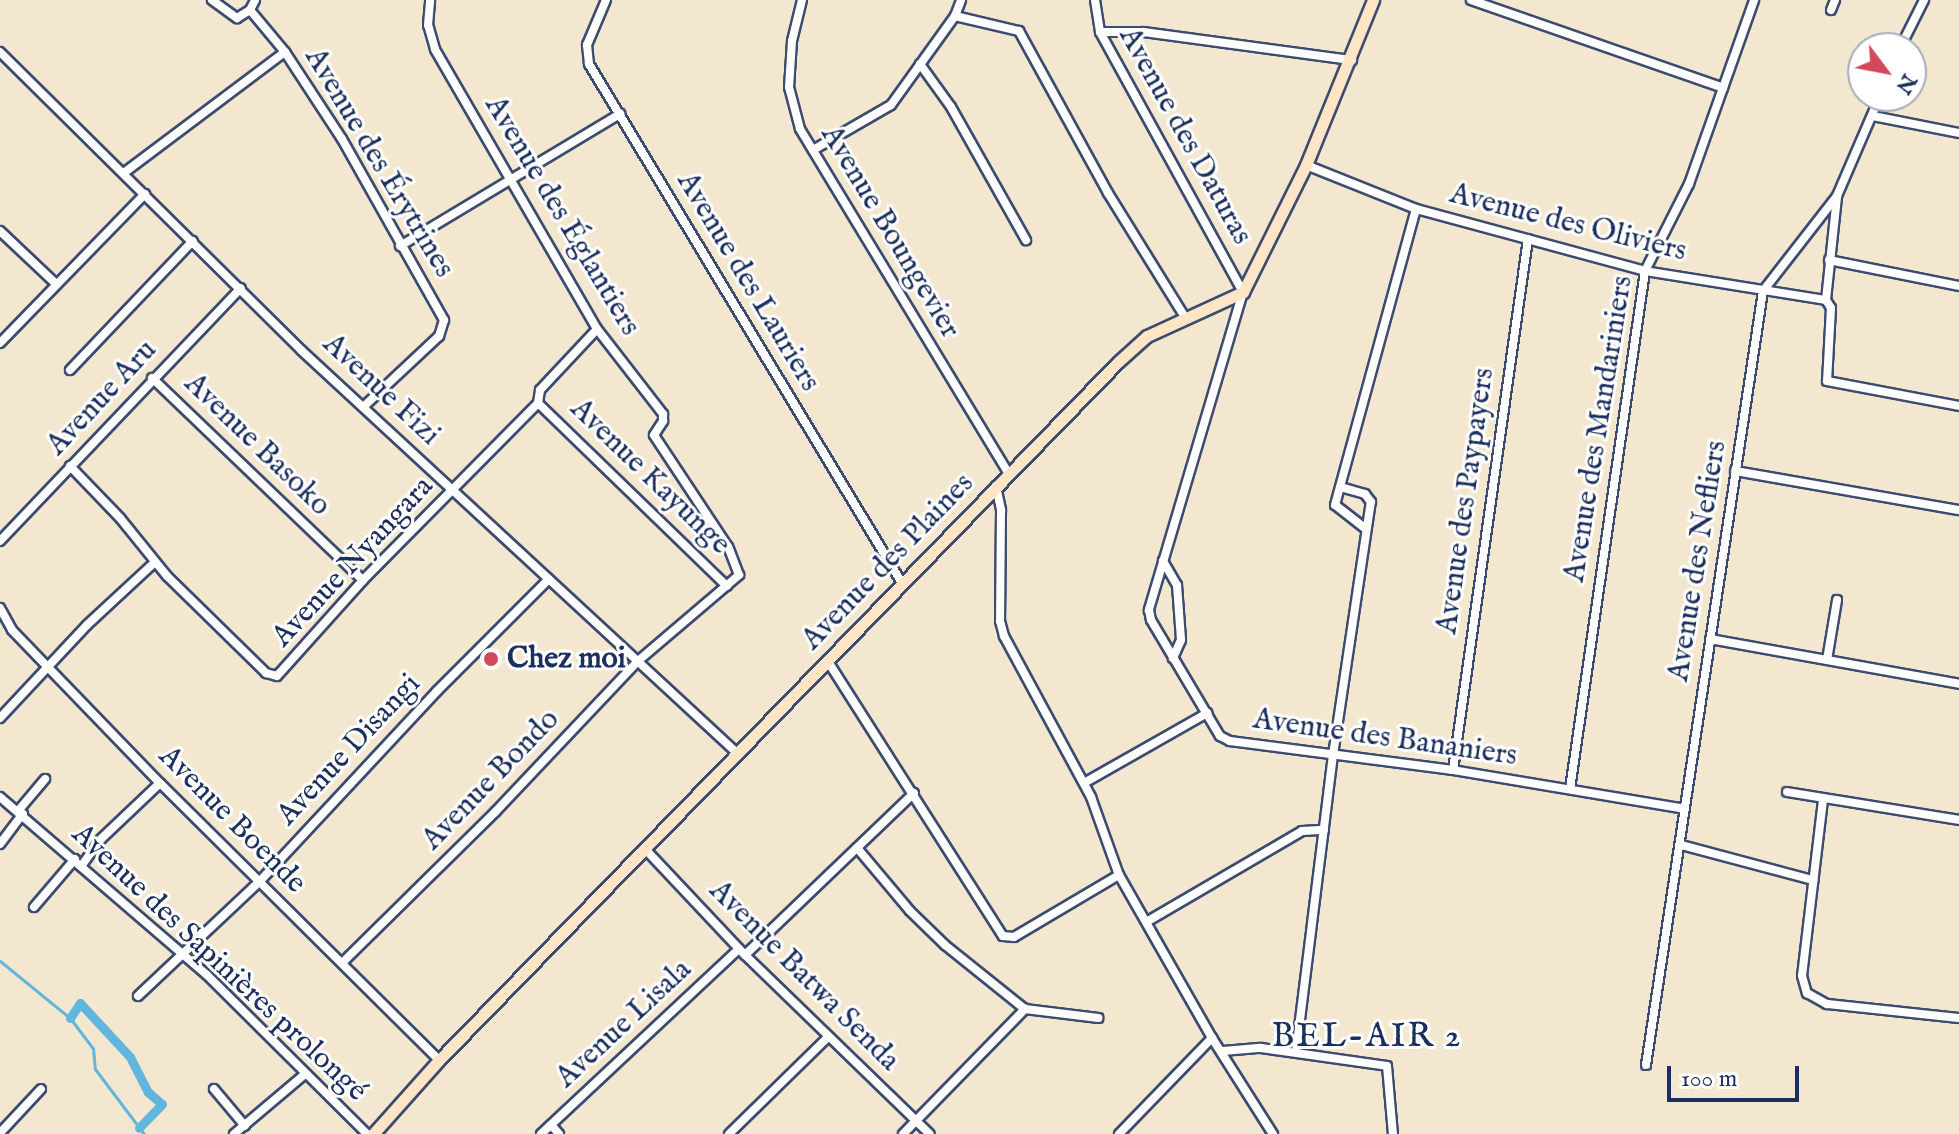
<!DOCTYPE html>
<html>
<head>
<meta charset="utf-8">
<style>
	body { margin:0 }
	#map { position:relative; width:1959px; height:1134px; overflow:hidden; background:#f4e7d0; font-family:"IM FELL English",serif }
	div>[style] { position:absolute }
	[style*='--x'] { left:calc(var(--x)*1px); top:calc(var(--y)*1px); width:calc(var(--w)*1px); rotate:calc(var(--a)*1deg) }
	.stream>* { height:3px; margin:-1.5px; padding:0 1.5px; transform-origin:1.5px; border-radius:1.5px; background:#60b6dd }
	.canal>* { height:9px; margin:-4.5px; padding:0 4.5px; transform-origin:4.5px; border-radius:4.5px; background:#60b6dd }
	.roads { filter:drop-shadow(2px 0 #3c4b6f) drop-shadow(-2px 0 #3c4b6f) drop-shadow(0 2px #3c4b6f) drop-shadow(0 -2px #3c4b6f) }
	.street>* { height:8px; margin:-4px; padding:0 4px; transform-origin:4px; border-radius:4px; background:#fff }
	.secondary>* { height:11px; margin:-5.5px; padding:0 5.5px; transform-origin:5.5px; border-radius:5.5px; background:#fee5c5 }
	.dots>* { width:22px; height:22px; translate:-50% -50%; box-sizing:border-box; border:4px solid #fff; border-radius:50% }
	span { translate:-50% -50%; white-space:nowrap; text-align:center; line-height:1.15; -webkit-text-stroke:6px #fff; paint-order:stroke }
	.street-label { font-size:30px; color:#1b2f5e }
	.poi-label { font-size:30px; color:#1b2f5e; font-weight:700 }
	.left { translate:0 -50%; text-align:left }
	.quarter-label { font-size:34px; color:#1b2f5e; letter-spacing:2px }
	.north { position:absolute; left:1847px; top:32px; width:80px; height:80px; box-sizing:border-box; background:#fff; border:2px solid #a4acbf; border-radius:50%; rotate:122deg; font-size:22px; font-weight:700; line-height:32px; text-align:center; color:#1b2f5e }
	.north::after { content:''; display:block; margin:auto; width:28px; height:36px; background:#d1495b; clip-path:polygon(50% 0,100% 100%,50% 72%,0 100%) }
	.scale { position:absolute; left:1667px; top:1066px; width:132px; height:36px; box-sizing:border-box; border:4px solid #1b2f5e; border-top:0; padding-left:10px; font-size:24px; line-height:28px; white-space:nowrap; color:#1b2f5e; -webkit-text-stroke:6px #fff; paint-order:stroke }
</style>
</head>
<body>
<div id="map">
	<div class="stream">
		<div style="--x:0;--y:961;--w:90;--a:39.2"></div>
		<div style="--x:70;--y:1018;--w:38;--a:53"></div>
		<div style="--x:93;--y:1048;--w:21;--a:85"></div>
		<div style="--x:95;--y:1069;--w:81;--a:53"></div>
	</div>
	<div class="canal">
		<div style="--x:70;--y:1018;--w:18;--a:-56"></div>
		<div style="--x:80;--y:1003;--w:74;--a:47.2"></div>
		<div style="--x:130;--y:1057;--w:39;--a:63"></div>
		<div style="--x:148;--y:1092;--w:18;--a:41"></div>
		<div style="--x:162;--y:1104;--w:33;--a:134"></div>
	</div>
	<div class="roads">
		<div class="street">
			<div style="--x:212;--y:0;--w:31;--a:36"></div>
			<div style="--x:237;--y:18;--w:15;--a:-32"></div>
			<div style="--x:250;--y:10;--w:11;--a:-63"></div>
			<div style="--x:606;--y:0;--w:49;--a:112.9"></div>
			<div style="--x:587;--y:45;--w:19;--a:84"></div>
			<div style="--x:589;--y:64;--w:606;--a:58.91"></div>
			<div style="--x:802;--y:0;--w:42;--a:103.7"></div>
			<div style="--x:792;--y:41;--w:46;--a:93.7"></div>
			<div style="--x:789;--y:87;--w:43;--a:75.3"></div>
			<div style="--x:800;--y:129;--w:401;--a:58.8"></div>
			<div style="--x:1095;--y:0;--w:32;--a:81"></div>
			<div style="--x:1100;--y:32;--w:297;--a:61.2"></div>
			<div style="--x:1243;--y:292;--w:332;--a:106.5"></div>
			<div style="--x:1149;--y:610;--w:10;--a:79"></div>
			<div style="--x:1151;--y:620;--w:135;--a:59.3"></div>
			<div style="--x:1220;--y:736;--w:11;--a:27"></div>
			<div style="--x:1230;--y:741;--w:225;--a:7.4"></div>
			<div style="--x:1453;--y:770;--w:235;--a:9.5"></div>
			<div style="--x:1471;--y:0;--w:267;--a:19.2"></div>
			<div style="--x:250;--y:10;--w:55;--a:50.2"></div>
			<div style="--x:285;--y:52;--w:104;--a:56.8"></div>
			<div style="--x:342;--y:139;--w:208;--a:60.6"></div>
			<div style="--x:444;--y:320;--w:17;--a:107"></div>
			<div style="--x:439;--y:336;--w:104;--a:136.9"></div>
			<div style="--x:1831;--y:10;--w:11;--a:-68"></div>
			<div style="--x:955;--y:16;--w:66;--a:13.2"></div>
			<div style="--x:1019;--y:31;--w:185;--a:61.2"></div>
			<div style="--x:1108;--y:193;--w:146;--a:58.2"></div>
			<div style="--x:1100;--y:32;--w:44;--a:0"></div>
			<div style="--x:1144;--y:32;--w:210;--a:7.7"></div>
			<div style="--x:1900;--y:48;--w:54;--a:-63.4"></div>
			<div style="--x:0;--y:52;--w:424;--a:44.7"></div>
			<div style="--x:301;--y:350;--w:595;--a:42.75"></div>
			<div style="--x:920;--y:64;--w:53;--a:54.2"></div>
			<div style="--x:951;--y:107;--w:153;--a:60.6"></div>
			<div style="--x:1873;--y:116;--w:88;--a:11.2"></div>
			<div style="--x:813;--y:150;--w:90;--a:-30"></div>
			<div style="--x:891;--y:105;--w:110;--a:-54.3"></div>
			<div style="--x:955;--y:16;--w:17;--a:-69"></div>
			<div style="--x:1306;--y:165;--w:118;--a:21.8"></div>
			<div style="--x:1416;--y:209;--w:237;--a:15.1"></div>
			<div style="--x:1645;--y:271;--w:183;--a:9.1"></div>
			<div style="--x:125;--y:172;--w:200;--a:-36.9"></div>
			<div style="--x:1837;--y:197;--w:104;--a:96.1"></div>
			<div style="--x:1826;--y:300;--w:9;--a:58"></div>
			<div style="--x:1831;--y:308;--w:73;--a:93.1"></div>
			<div style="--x:1827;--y:381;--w:134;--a:10.7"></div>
			<div style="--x:0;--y:231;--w:76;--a:43.4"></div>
			<div style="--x:400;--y:246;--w:257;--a:-31"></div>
			<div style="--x:1829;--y:260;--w:133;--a:11.3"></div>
			<div style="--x:0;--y:343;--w:208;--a:-45.8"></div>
			<div style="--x:70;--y:370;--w:178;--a:-46.4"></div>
			<div style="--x:152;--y:378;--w:292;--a:43.8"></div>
			<div style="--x:538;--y:403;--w:263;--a:44.1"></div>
			<div style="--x:538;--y:403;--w:13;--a:-81"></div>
			<div style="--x:540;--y:390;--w:83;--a:-46.9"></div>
			<div style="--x:70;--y:466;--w:72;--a:46.1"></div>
			<div style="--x:120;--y:518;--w:75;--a:51"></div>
			<div style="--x:167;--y:576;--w:139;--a:44.4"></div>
			<div style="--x:266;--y:673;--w:11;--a:15"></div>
			<div style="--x:277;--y:676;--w:129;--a:-48.1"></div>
			<div style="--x:363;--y:580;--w:249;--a:-45.3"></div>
			<div style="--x:1735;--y:471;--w:227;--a:9.9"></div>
			<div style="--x:996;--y:486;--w:25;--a:78"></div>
			<div style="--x:1001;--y:510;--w:111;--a:90.5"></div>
			<div style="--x:1000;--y:621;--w:16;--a:75"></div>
			<div style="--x:1004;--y:636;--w:183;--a:61.6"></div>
			<div style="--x:1091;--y:797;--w:83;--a:70.3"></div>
			<div style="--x:1119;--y:875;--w:188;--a:60.3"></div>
			<div style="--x:1212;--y:1038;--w:114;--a:57.6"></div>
			<div style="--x:1366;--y:529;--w:39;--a:-142"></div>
			<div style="--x:1335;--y:505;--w:307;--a:-74.7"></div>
			<div style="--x:0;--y:541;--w:349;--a:-46.4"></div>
			<div style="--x:1163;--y:561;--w:28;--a:60"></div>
			<div style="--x:1177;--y:585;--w:55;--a:85.8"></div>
			<div style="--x:1181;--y:640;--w:20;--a:114"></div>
			<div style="--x:0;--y:608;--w:25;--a:61"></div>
			<div style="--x:12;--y:630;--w:213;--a:46"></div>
			<div style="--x:160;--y:783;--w:393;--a:44.8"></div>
			<div style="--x:1710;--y:639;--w:253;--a:10.2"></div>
			<div style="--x:827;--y:660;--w:327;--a:57.5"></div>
			<div style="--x:1003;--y:936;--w:11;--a:5"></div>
			<div style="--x:1014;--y:937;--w:122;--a:-30.6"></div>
			<div style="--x:1827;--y:660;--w:61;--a:-80.5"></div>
			<div style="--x:0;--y:718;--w:127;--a:-46.9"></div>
			<div style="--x:87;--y:625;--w:91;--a:-42.8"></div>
			<div style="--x:1453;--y:770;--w:536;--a:-81.96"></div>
			<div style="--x:1084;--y:783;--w:142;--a:-29.6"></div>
			<div style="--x:1570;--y:789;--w:523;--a:-81.76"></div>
			<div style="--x:1645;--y:271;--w:97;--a:-63.2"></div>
			<div style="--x:1689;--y:184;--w:195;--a:-70.5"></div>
			<div style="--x:1787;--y:792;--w:174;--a:9.2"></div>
			<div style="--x:0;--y:797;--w:273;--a:40.7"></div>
			<div style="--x:207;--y:975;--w:226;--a:44.8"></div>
			<div style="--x:1823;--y:800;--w:177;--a:96.8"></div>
			<div style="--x:1802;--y:976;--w:18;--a:74"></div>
			<div style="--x:1807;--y:993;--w:23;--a:29"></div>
			<div style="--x:1827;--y:1004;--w:133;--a:6.1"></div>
			<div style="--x:18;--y:811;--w:42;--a:-49.8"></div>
			<div style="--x:0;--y:844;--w:38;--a:-53"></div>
			<div style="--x:1681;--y:845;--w:137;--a:14.9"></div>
			<div style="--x:858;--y:849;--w:81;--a:50"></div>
			<div style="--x:910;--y:911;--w:49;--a:44.2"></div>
			<div style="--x:945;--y:945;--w:102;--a:38.7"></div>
			<div style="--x:1025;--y:1009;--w:74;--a:7"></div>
			<div style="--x:646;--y:850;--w:144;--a:46.7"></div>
			<div style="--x:745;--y:955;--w:257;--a:44.1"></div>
			<div style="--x:82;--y:865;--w:32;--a:-54"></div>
			<div style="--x:101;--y:839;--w:81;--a:-43.5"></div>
			<div style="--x:34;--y:907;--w:63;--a:-49.5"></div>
			<div style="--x:1148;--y:921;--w:178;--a:-30.3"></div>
			<div style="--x:1302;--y:831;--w:22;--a:-3"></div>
			<div style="--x:745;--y:955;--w:234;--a:-43.8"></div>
			<div style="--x:342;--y:963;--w:216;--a:-44.6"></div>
			<div style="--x:496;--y:811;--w:207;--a:-46.6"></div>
			<div style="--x:638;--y:661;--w:133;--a:-40.4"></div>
			<div style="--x:739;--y:575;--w:30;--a:-111"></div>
			<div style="--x:728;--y:547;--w:134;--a:-123.5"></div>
			<div style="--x:654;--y:435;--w:17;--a:-57"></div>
			<div style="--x:663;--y:421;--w:7;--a:-90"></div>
			<div style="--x:663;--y:414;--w:108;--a:-127.8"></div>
			<div style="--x:597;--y:329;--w:323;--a:-120.1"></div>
			<div style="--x:435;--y:49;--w:25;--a:-106"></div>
			<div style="--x:428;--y:25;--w:25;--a:-85"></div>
			<div style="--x:138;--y:996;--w:168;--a:-43.3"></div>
			<div style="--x:260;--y:881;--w:260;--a:-47"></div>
			<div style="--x:437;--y:691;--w:158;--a:-45"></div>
			<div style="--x:1223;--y:1051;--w:38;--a:-5"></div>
			<div style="--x:1261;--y:1048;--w:127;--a:8.1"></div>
			<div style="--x:1387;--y:1066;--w:68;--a:85"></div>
			<div style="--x:1296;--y:1052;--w:299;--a:-82.9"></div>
			<div style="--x:1333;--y:755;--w:256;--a:-81.5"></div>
			<div style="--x:1371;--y:502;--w:10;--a:-127"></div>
			<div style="--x:1365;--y:494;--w:25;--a:-164"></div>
			<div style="--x:1646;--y:1065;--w:783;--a:-81.4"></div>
			<div style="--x:1763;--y:291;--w:120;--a:-52.1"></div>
			<div style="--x:1837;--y:196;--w:109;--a:-66.7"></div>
			<div style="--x:214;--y:1089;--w:48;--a:50"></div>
			<div style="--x:551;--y:1125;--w:12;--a:48"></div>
			<div style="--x:0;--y:1133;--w:60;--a:-47"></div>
			<div style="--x:234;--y:1134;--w:93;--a:-40.2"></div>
			<div style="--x:541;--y:1134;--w:271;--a:-43.1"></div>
			<div style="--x:729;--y:1134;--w:139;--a:-44.4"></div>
			<div style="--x:903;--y:1134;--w:175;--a:-45.7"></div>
			<div style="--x:1119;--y:1134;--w:134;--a:-45.9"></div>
		</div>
		<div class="secondary">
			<div style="--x:373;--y:1134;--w:99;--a:-48.3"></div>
			<div style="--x:439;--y:1060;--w:974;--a:-45.79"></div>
			<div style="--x:1118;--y:362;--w:39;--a:-42"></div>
			<div style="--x:1147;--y:336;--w:106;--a:-24.6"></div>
			<div style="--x:1243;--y:292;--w:142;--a:-63.6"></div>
			<div style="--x:1306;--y:165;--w:178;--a:-67.9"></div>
		</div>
	</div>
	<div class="dots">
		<div style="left:491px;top:659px;background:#d1495b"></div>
	</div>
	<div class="street-label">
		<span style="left:1185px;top:136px;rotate:61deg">Avenue des Daturas</span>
		<span style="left:379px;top:163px;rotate:59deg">Avenue des Érytrines</span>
		<span style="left:562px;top:216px;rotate:59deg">Avenue des Églantiers</span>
		<span style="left:1568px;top:223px;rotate:14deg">Avenue des Oliviers</span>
		<span style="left:890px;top:232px;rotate:59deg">Avenue Boungevier</span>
		<span style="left:748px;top:282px;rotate:59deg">Avenue des Lauriers</span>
		<span style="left:381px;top:390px;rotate:43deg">Avenue Fizi</span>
		<span style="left:102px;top:398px;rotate:-47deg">Avenue Aru</span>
		<span style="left:1599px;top:429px;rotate:-81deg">Avenue des Mandariniers</span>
		<span style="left:257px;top:445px;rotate:44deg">Avenue Basoko</span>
		<span style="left:650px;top:477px;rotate:44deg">Avenue Kayunge</span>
		<span style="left:1466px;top:501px;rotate:-82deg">Avenue des Paypayers</span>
		<span style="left:1698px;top:561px;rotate:-81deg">Avenue des Nefliers</span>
		<span style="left:353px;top:562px;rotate:-47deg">Avenue Nyangara</span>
		<span style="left:888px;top:562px;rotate:-46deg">Avenue des Plaines</span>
		<span style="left:1385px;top:738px;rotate:8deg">Avenue des Bananiers</span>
		<span style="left:349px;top:750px;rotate:-47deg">Avenue Disangi</span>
		<span style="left:491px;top:780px;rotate:-46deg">Avenue Bondo</span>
		<span style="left:232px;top:820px;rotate:45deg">Avenue Boende</span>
		<span style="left:219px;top:963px;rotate:43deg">Avenue des Sapinières prolongé</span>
		<span style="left:804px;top:976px;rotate:45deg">Avenue Batwa Senda</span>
		<span style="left:624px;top:1024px;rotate:-43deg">Avenue Lisala</span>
	</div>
	<div class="poi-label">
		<span class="left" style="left:507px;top:659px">Chez moi</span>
	</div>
	<div class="quarter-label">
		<span style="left:1367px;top:1037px">BEL-AIR 2</span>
	</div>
	<div class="north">N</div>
	<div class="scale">100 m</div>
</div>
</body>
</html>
